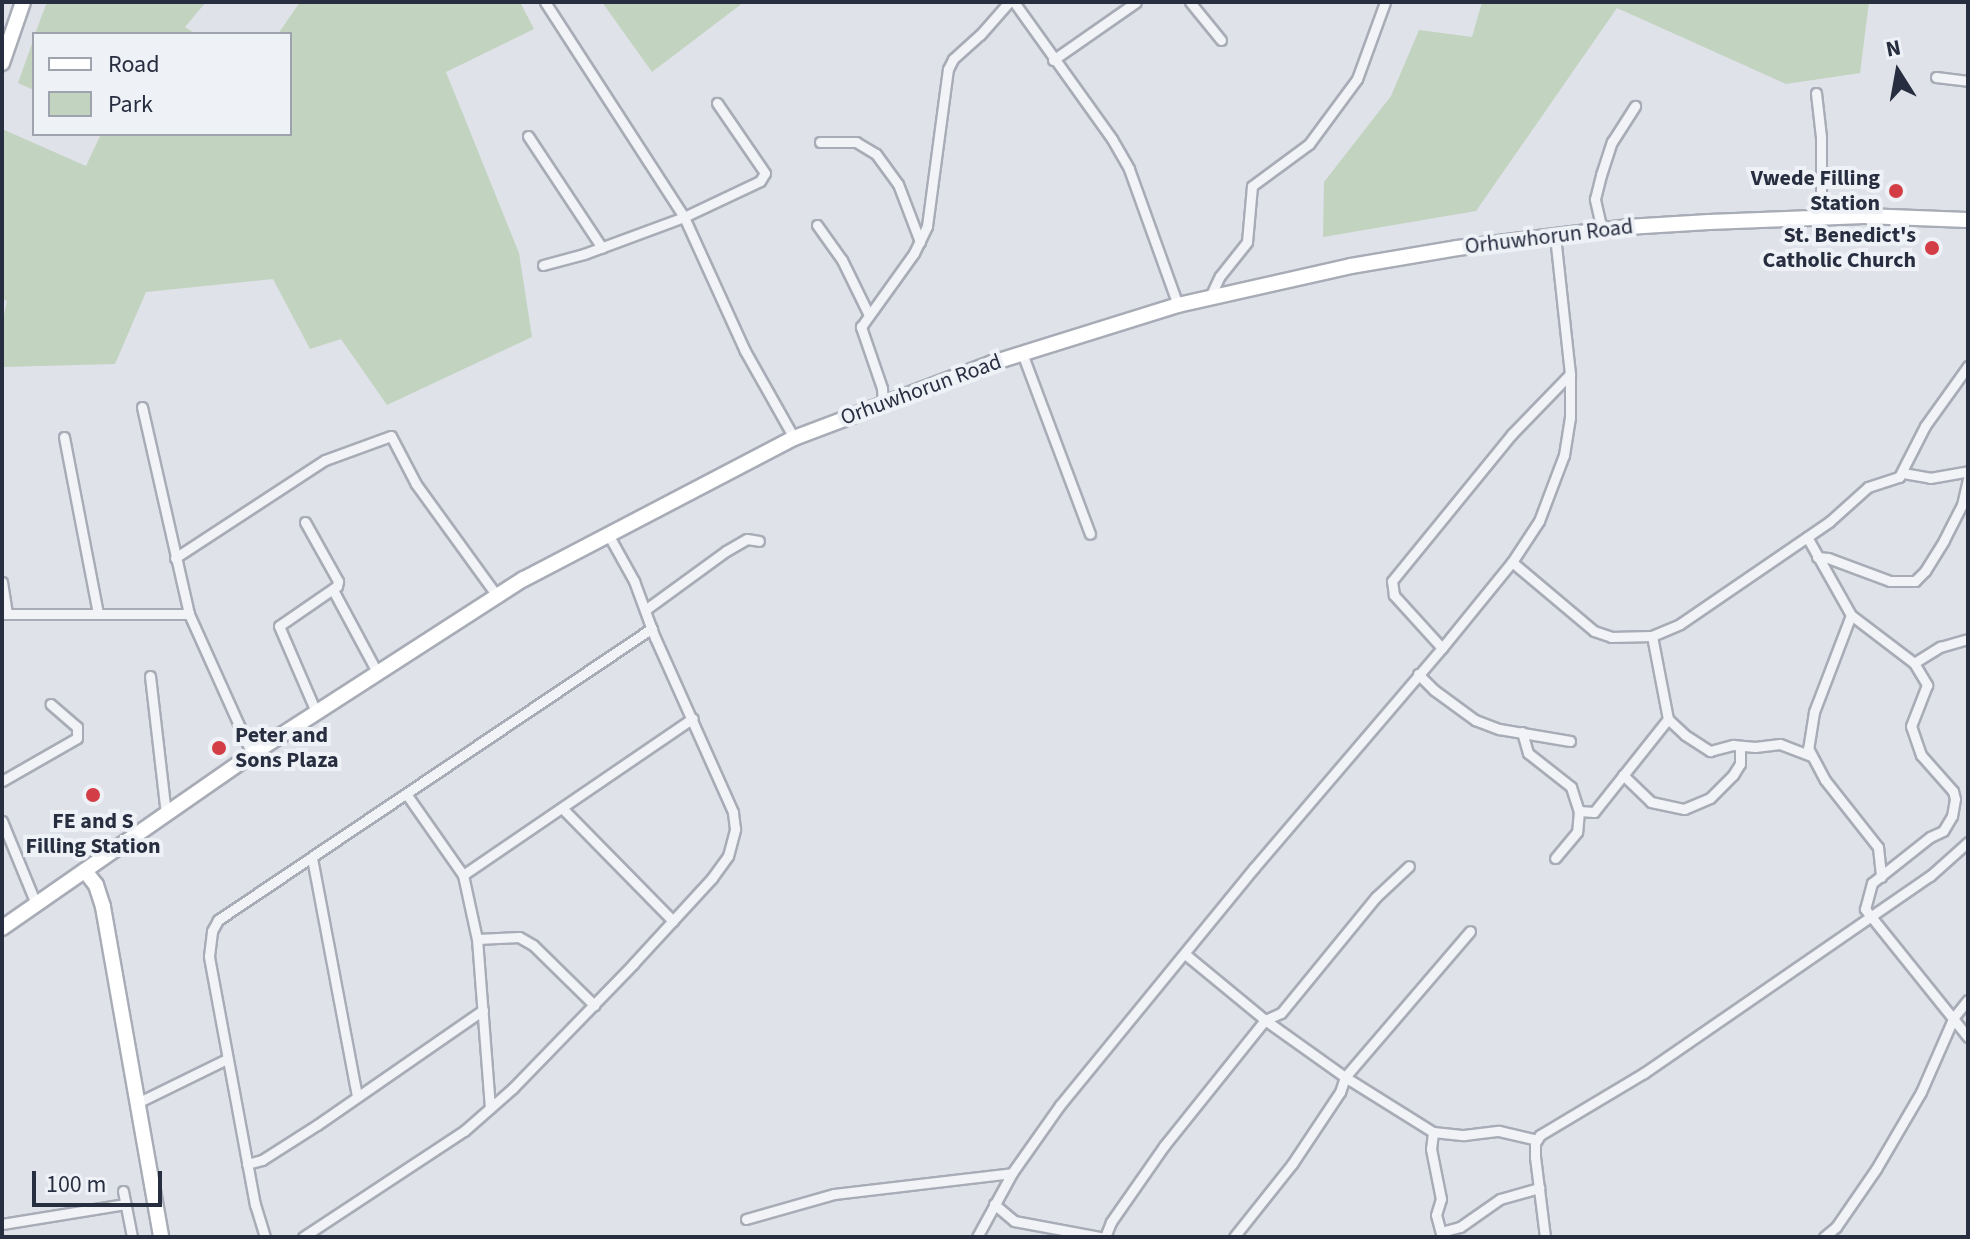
<!DOCTYPE html>
<html>
<head>
<meta charset="utf-8">
<style>
	body { margin:0 }
	#map { position:relative; width:1970px; height:1239px; overflow:hidden; background:#dfe2e9; font-family:"Source Sans 3",sans-serif }
	div>[style] { position:absolute }
	[style*='--x'] { left:calc(var(--x)*1px); top:calc(var(--y)*1px); width:calc(var(--w)*1px); rotate:calc(var(--a)*1deg) }
	.green>* { inset:0; background:#c2d3bf }
	.roads { filter:drop-shadow(2px 0 #a8acb6) drop-shadow(-2px 0 #a8acb6) drop-shadow(0 2px #a8acb6) drop-shadow(0 -2px #a8acb6) }
	.street>* { height:9px; margin:-4.5px; padding:0 4.5px; transform-origin:4.5px; border-radius:4.5px; background:#f1f3f7 }
	.secondary>* { height:14px; margin:-7px; padding:0 7px; transform-origin:7px; border-radius:7px; background:#fff }
	.primary>* { height:14px; margin:-7px; padding:0 7px; transform-origin:7px; border-radius:7px; background:#fff }
	.dots>* { width:22px; height:22px; translate:-50% -50%; box-sizing:border-box; border:4px solid #eef1f6; border-radius:50% }
	span { translate:-50% -50%; white-space:nowrap; text-align:center; line-height:1.15; -webkit-text-stroke:8px #eef1f6; paint-order:stroke }
	.poi-label { font-size:22px; color:#272e40; font-weight:700 }
	.right { translate:-100% -50%; text-align:right }
	.left { translate:0 -50%; text-align:left }
	.street-label { font-size:22px; color:#272e40 }
	.frame { position:absolute; inset:0; border:4px solid #272e40; pointer-events:none }
	.legend { position:absolute; left:32px; top:32px; width:260px; height:104px; box-sizing:border-box; background:#eef1f6; border:2px solid #9ea3ad; margin:0; padding:10px 14px; list-style:none; font-size:24px; color:#272e40 }
	.legend li { display:flex; align-items:center; gap:16px; height:40px }
	.legend b { width:40px; border:2px solid #9ea3ad }
	.north { position:absolute; left:1858px; top:32px; width:80px; height:80px; -webkit-text-stroke:6px #eef1f6; paint-order:stroke; rotate:349deg; font-size:22px; font-weight:700; line-height:32px; text-align:center; color:#272e40 }
	.north::after { content:''; display:block; margin:auto; width:28px; height:36px; background:#272e40; clip-path:polygon(50% 0,100% 100%,50% 72%,0 100%) }
	.scale { position:absolute; left:32px; top:1171px; width:130px; height:36px; box-sizing:border-box; border:4px solid #272e40; border-top:0; padding-left:10px; font-size:24px; line-height:28px; white-space:nowrap; color:#272e40; -webkit-text-stroke:6px #eef1f6; paint-order:stroke }
</style>
</head>
<body>
<div id="map">
	<div class="green">
		<div style="clip-path:polygon(47px 2px,206px 2px,185px 27px,196px 34px,35px 34px)"></div>
		<div style="clip-path:polygon(300px 2px,520px 2px,534px 29px,446px 72px,519px 253px,532px 337px,387px 405px,341px 339px,310px 349px,273px 279px,146px 292px,115px 364px,2px 367px,2px 325px,7px 301px,2px 299px,2px 129px,86px 166px,101px 134px,290px 134px,290px 34px,278px 34px)"></div>
		<div style="clip-path:polygon(602px 2px,744px 2px,652px 72px)"></div>
		<div style="clip-path:polygon(1482px 2px,1869px 2px,1860px 73px,1786px 84px,1617px 8px,1476px 211px,1323px 237px,1324px 182px,1391px 96px,1419px 30px,1472px 37px)"></div>
		<div style="clip-path:polygon(34px 38px,34px 90px,18px 83px)"></div>
	</div>
	<div class="roads">
		<div class="street">
			<div style="--x:545;--y:2;--w:256;--a:57.1"></div>
			<div style="--x:684;--y:217;--w:147;--a:65.5"></div>
			<div style="--x:745;--y:351;--w:100;--a:60.6"></div>
			<div style="--x:1014;--y:2;--w:168;--a:54.4"></div>
			<div style="--x:1112;--y:139;--w:34;--a:60"></div>
			<div style="--x:1129;--y:169;--w:145;--a:70.2"></div>
			<div style="--x:1190;--y:2;--w:49;--a:50.8"></div>
			<div style="--x:1053;--y:60;--w:101;--a:-34.9"></div>
			<div style="--x:1936;--y:77;--w:32;--a:7"></div>
			<div style="--x:1816;--y:93;--w:44;--a:83.5"></div>
			<div style="--x:1821;--y:137;--w:81;--a:90"></div>
			<div style="--x:528;--y:136;--w:134;--a:56.5"></div>
			<div style="--x:820;--y:142;--w:36;--a:0"></div>
			<div style="--x:856;--y:142;--w:23;--a:31"></div>
			<div style="--x:876;--y:154;--w:37;--a:54"></div>
			<div style="--x:898;--y:184;--w:62;--a:69.2"></div>
			<div style="--x:817;--y:225;--w:43;--a:54.5"></div>
			<div style="--x:842;--y:260;--w:59;--a:63.9"></div>
			<div style="--x:1602;--y:230;--w:32;--a:-103"></div>
			<div style="--x:1595;--y:199;--w:25;--a:-76"></div>
			<div style="--x:1601;--y:175;--w:35;--a:-72"></div>
			<div style="--x:1612;--y:142;--w:43;--a:-57.4"></div>
			<div style="--x:543;--y:265;--w:42;--a:-15"></div>
			<div style="--x:584;--y:254;--w:107;--a:-20.3"></div>
			<div style="--x:684;--y:217;--w:84;--a:-25.3"></div>
			<div style="--x:760;--y:181;--w:9;--a:-58"></div>
			<div style="--x:765;--y:173;--w:85;--a:-124.4"></div>
			<div style="--x:1210;--y:297;--w:23;--a:-65"></div>
			<div style="--x:1220;--y:276;--w:43;--a:-51.5"></div>
			<div style="--x:1247;--y:242;--w:56;--a:-84.9"></div>
			<div style="--x:1252;--y:186;--w:71;--a:-36.4"></div>
			<div style="--x:1309;--y:144;--w:81;--a:-53.6"></div>
			<div style="--x:1357;--y:79;--w:82;--a:-70"></div>
			<div style="--x:1022;--y:353;--w:193;--a:69.4"></div>
			<div style="--x:883;--y:403;--w:15;--a:-94"></div>
			<div style="--x:882;--y:388;--w:65;--a:-109"></div>
			<div style="--x:861;--y:327;--w:91;--a:-54.4"></div>
			<div style="--x:914;--y:253;--w:30;--a:-64"></div>
			<div style="--x:927;--y:226;--w:158;--a:-82.4"></div>
			<div style="--x:948;--y:69;--w:11;--a:-63"></div>
			<div style="--x:953;--y:59;--w:36;--a:-42"></div>
			<div style="--x:980;--y:35;--w:44;--a:-48.7"></div>
			<div style="--x:142;--y:407;--w:212;--a:77.2"></div>
			<div style="--x:189;--y:614;--w:154;--a:65.8"></div>
			<div style="--x:64;--y:437;--w:180;--a:79.1"></div>
			<div style="--x:1903;--y:473;--w:27;--a:10"></div>
			<div style="--x:1930;--y:478;--w:39;--a:-10"></div>
			<div style="--x:305;--y:522;--w:68;--a:60.8"></div>
			<div style="--x:338;--y:581;--w:5;--a:101"></div>
			<div style="--x:337;--y:586;--w:70;--a:145.4"></div>
			<div style="--x:279;--y:626;--w:94;--a:66.7"></div>
			<div style="--x:1807;--y:537;--w:90;--a:60.6"></div>
			<div style="--x:1851;--y:615;--w:79;--a:37.3"></div>
			<div style="--x:1914;--y:663;--w:26;--a:59"></div>
			<div style="--x:1927;--y:685;--w:44;--a:111.3"></div>
			<div style="--x:1911;--y:726;--w:31;--a:71"></div>
			<div style="--x:1921;--y:755;--w:48;--a:48.4"></div>
			<div style="--x:1953;--y:791;--w:8;--a:76"></div>
			<div style="--x:1955;--y:799;--w:17;--a:100"></div>
			<div style="--x:1952;--y:816;--w:17;--a:121"></div>
			<div style="--x:1943;--y:831;--w:14;--a:155"></div>
			<div style="--x:1930;--y:837;--w:74;--a:141.6"></div>
			<div style="--x:1872;--y:883;--w:27;--a:105"></div>
			<div style="--x:1865;--y:909;--w:164;--a:51.2"></div>
			<div style="--x:1817;--y:557;--w:11;--a:5"></div>
			<div style="--x:1828;--y:558;--w:66;--a:20.4"></div>
			<div style="--x:1890;--y:581;--w:25;--a:0"></div>
			<div style="--x:1915;--y:581;--w:14;--a:-45"></div>
			<div style="--x:1925;--y:571;--w:36;--a:-58"></div>
			<div style="--x:1944;--y:540;--w:39;--a:-63"></div>
			<div style="--x:1962;--y:505;--w:28;--a:-77"></div>
			<div style="--x:175;--y:558;--w:179;--a:-33.2"></div>
			<div style="--x:325;--y:460;--w:70;--a:-20"></div>
			<div style="--x:391;--y:436;--w:54;--a:62.5"></div>
			<div style="--x:416;--y:484;--w:138;--a:54.1"></div>
			<div style="--x:1512;--y:562;--w:107;--a:40.1"></div>
			<div style="--x:1594;--y:631;--w:18;--a:19"></div>
			<div style="--x:1611;--y:637;--w:41;--a:-1.4"></div>
			<div style="--x:1652;--y:636;--w:30;--a:-23"></div>
			<div style="--x:1680;--y:624;--w:181;--a:-34.4"></div>
			<div style="--x:1829;--y:522;--w:52;--a:-41.9"></div>
			<div style="--x:1868;--y:487;--w:33;--a:-18"></div>
			<div style="--x:1899;--y:477;--w:57;--a:-63"></div>
			<div style="--x:1925;--y:426;--w:74;--a:-54.4"></div>
			<div style="--x:2;--y:582;--w:32;--a:81"></div>
			<div style="--x:333;--y:590;--w:93;--a:61.8"></div>
			<div style="--x:645;--y:610;--w:100;--a:-36.1"></div>
			<div style="--x:726;--y:551;--w:24;--a:-30"></div>
			<div style="--x:747;--y:539;--w:12;--a:9"></div>
			<div style="--x:2;--y:614;--w:187;--a:0"></div>
			<div style="--x:1851;--y:615;--w:104;--a:110.9"></div>
			<div style="--x:1814;--y:712;--w:36;--a:99"></div>
			<div style="--x:1808;--y:748;--w:36;--a:62"></div>
			<div style="--x:1825;--y:780;--w:85;--a:51.7"></div>
			<div style="--x:1878;--y:847;--w:30;--a:84"></div>
			<div style="--x:1652;--y:636;--w:85;--a:79.1"></div>
			<div style="--x:1668;--y:719;--w:23;--a:43"></div>
			<div style="--x:1685;--y:735;--w:30;--a:33"></div>
			<div style="--x:1710;--y:751;--w:24;--a:-15"></div>
			<div style="--x:1733;--y:745;--w:22;--a:5"></div>
			<div style="--x:1755;--y:747;--w:25;--a:-7"></div>
			<div style="--x:1780;--y:744;--w:33;--a:21"></div>
			<div style="--x:1442;--y:648;--w:72;--a:-132.2"></div>
			<div style="--x:1394;--y:595;--w:14;--a:-98"></div>
			<div style="--x:1392;--y:581;--w:190;--a:-50.8"></div>
			<div style="--x:1512;--y:434;--w:83;--a:-46"></div>
			<div style="--x:1914;--y:663;--w:31;--a:-32"></div>
			<div style="--x:1940;--y:647;--w:29;--a:-16"></div>
			<div style="--x:1418;--y:674;--w:23;--a:45"></div>
			<div style="--x:1434;--y:690;--w:51;--a:36.2"></div>
			<div style="--x:1475;--y:720;--w:26;--a:21"></div>
			<div style="--x:1499;--y:729;--w:72;--a:9.6"></div>
			<div style="--x:150;--y:676;--w:139;--a:83.4"></div>
			<div style="--x:1522;--y:732;--w:22;--a:74"></div>
			<div style="--x:1528;--y:753;--w:55;--a:38.3"></div>
			<div style="--x:1571;--y:787;--w:25;--a:72"></div>
			<div style="--x:1579;--y:811;--w:21;--a:95"></div>
			<div style="--x:1577;--y:832;--w:34;--a:130"></div>
			<div style="--x:1623;--y:775;--w:39;--a:44"></div>
			<div style="--x:1651;--y:802;--w:34;--a:12"></div>
			<div style="--x:1684;--y:809;--w:28;--a:-23"></div>
			<div style="--x:1710;--y:798;--w:33;--a:-45"></div>
			<div style="--x:1733;--y:775;--w:13;--a:-58"></div>
			<div style="--x:1740;--y:764;--w:18;--a:-90"></div>
			<div style="--x:2;--y:781;--w:86;--a:-29.8"></div>
			<div style="--x:77;--y:738;--w:11;--a:-90"></div>
			<div style="--x:77;--y:727;--w:35;--a:-139"></div>
			<div style="--x:407;--y:795;--w:98;--a:55"></div>
			<div style="--x:463;--y:875;--w:66;--a:77.7"></div>
			<div style="--x:477;--y:939;--w:169;--a:85.6"></div>
			<div style="--x:563;--y:809;--w:157;--a:45.5"></div>
			<div style="--x:1579;--y:811;--w:15;--a:4"></div>
			<div style="--x:1594;--y:812;--w:119;--a:-51.5"></div>
			<div style="--x:2;--y:821;--w:90;--a:67.7"></div>
			<div style="--x:312;--y:858;--w:242;--a:79.3"></div>
			<div style="--x:463;--y:875;--w:278;--a:-34.3"></div>
			<div style="--x:477;--y:939;--w:42;--a:-2.7"></div>
			<div style="--x:519;--y:937;--w:16;--a:30"></div>
			<div style="--x:533;--y:945;--w:86;--a:44.5"></div>
			<div style="--x:1185;--y:954;--w:104;--a:39.5"></div>
			<div style="--x:1265;--y:1020;--w:98;--a:35.5"></div>
			<div style="--x:1345;--y:1077;--w:16;--a:108"></div>
			<div style="--x:1340;--y:1092;--w:87;--a:123.7"></div>
			<div style="--x:1292;--y:1164;--w:93;--a:128.5"></div>
			<div style="--x:137;--y:1103;--w:100;--a:-26.1"></div>
			<div style="--x:1433;--y:1132;--w:31;--a:6"></div>
			<div style="--x:1464;--y:1135;--w:35;--a:-7"></div>
			<div style="--x:1499;--y:1131;--w:39;--a:13"></div>
			<div style="--x:247;--y:1164;--w:16;--a:-15"></div>
			<div style="--x:262;--y:1160;--w:65;--a:-32.5"></div>
			<div style="--x:317;--y:1125;--w:202;--a:-34.7"></div>
			<div style="--x:123;--y:1191;--w:47;--a:78.9"></div>
			<div style="--x:994;--y:1204;--w:26;--a:40"></div>
			<div style="--x:1014;--y:1221;--w:87;--a:10.5"></div>
			<div style="--x:746;--y:1219;--w:91;--a:-15.9"></div>
			<div style="--x:834;--y:1194;--w:179;--a:-6.7"></div>
			<div style="--x:2;--y:1224;--w:125;--a:-9.2"></div>
			<div style="--x:1441;--y:1232;--w:20;--a:-15"></div>
			<div style="--x:1460;--y:1227;--w:49;--a:-35"></div>
			<div style="--x:1500;--y:1199;--w:41;--a:-15.8"></div>
			<div style="--x:265;--y:1237;--w:34;--a:-107"></div>
			<div style="--x:255;--y:1205;--w:253;--a:-100.5"></div>
			<div style="--x:209;--y:956;--w:25;--a:-83"></div>
			<div style="--x:212;--y:931;--w:13;--a:-61"></div>
			<div style="--x:218;--y:920;--w:523;--a:-33.93"></div>
			<div style="--x:303;--y:1237;--w:193;--a:-33.4"></div>
			<div style="--x:464;--y:1131;--w:65;--a:-41.3"></div>
			<div style="--x:513;--y:1088;--w:173;--a:-45.9"></div>
			<div style="--x:633;--y:964;--w:117;--a:-47.4"></div>
			<div style="--x:712;--y:878;--w:27;--a:-54"></div>
			<div style="--x:728;--y:856;--w:28;--a:-75"></div>
			<div style="--x:735;--y:829;--w:17;--a:-97"></div>
			<div style="--x:733;--y:812;--w:191;--a:-114.1"></div>
			<div style="--x:655;--y:638;--w:61;--a:-110.2"></div>
			<div style="--x:634;--y:581;--w:54;--a:-119"></div>
			<div style="--x:977;--y:1237;--w:73;--a:-61.3"></div>
			<div style="--x:1012;--y:1173;--w:83;--a:-54.8"></div>
			<div style="--x:1060;--y:1105;--w:306;--a:-50.7"></div>
			<div style="--x:1254;--y:868;--w:289;--a:-49.5"></div>
			<div style="--x:1442;--y:648;--w:111;--a:-50.9"></div>
			<div style="--x:1512;--y:562;--w:49;--a:-56.6"></div>
			<div style="--x:1539;--y:521;--w:71;--a:-69.3"></div>
			<div style="--x:1564;--y:455;--w:37;--a:-81"></div>
			<div style="--x:1570;--y:418;--w:44;--a:-90"></div>
			<div style="--x:1570;--y:374;--w:140;--a:-96.2"></div>
			<div style="--x:1105;--y:1237;--w:16;--a:-68"></div>
			<div style="--x:1111;--y:1222;--w:93;--a:-55.1"></div>
			<div style="--x:1164;--y:1146;--w:161;--a:-51.3"></div>
			<div style="--x:1265;--y:1020;--w:17;--a:-24"></div>
			<div style="--x:1281;--y:1013;--w:150;--a:-50.7"></div>
			<div style="--x:1376;--y:897;--w:45;--a:-43.2"></div>
			<div style="--x:1442;--y:1237;--w:23;--a:-105"></div>
			<div style="--x:1436;--y:1215;--w:17;--a:-73"></div>
			<div style="--x:1441;--y:1199;--w:51;--a:-101.3"></div>
			<div style="--x:1431;--y:1149;--w:17;--a:-83"></div>
			<div style="--x:1433;--y:1132;--w:104;--a:-148"></div>
			<div style="--x:1345;--y:1077;--w:192;--a:-49.4"></div>
			<div style="--x:1545;--y:1237;--w:81;--a:-97.1"></div>
			<div style="--x:1535;--y:1157;--w:14;--a:-90"></div>
			<div style="--x:1535;--y:1143;--w:9;--a:-58"></div>
			<div style="--x:1540;--y:1135;--w:121;--a:-30.8"></div>
			<div style="--x:1644;--y:1073;--w:347;--a:-34.6"></div>
			<div style="--x:1930;--y:876;--w:51;--a:-41.8"></div>
			<div style="--x:1824;--y:1237;--w:16;--a:-40"></div>
			<div style="--x:1836;--y:1227;--w:70;--a:-55.4"></div>
			<div style="--x:1876;--y:1169;--w:89;--a:-59.7"></div>
			<div style="--x:1921;--y:1092;--w:82;--a:-66.3"></div>
			<div style="--x:1954;--y:1017;--w:22;--a:-51"></div>
		</div>
		<div class="secondary">
			<div style="--x:85;--y:871;--w:18;--a:52"></div>
			<div style="--x:96;--y:885;--w:23;--a:72"></div>
			<div style="--x:103;--y:907;--w:335;--a:80"></div>
			<div style="--x:2;--y:928;--w:305;--a:-34.8"></div>
			<div style="--x:252;--y:754;--w:323;--a:-32.8"></div>
			<div style="--x:524;--y:579;--w:305;--a:-27.6"></div>
			<div style="--x:794;--y:438;--w:212;--a:-20.7"></div>
			<div style="--x:992;--y:363;--w:195;--a:-17.3"></div>
			<div style="--x:1178;--y:305;--w:177;--a:-12.7"></div>
			<div style="--x:1351;--y:266;--w:108;--a:-9.6"></div>
			<div style="--x:1457;--y:248;--w:171;--a:-7"></div>
			<div style="--x:1627;--y:227;--w:82;--a:-3.5"></div>
			<div style="--x:1709;--y:222;--w:155;--a:-2.2"></div>
			<div style="--x:1864;--y:216;--w:104;--a:2.2"></div>
		</div>
		<div class="primary">
			<div style="--x:2;--y:63;--w:65;--a:-71"></div>
		</div>
	</div>
	<div class="dots">
		<div style="left:1896px;top:191px;background:#d33e46"></div>
		<div style="left:1932px;top:248px;background:#d33e46"></div>
		<div style="left:219px;top:748px;background:#d33e46"></div>
		<div style="left:93px;top:795px;background:#d33e46"></div>
	</div>
	<div class="poi-label">
		<span class="right" style="left:1880px;top:191px">Vwede Filling<br>Station</span>
		<span class="right" style="left:1916px;top:248px">St. Benedict's<br>Catholic Church</span>
		<span class="left" style="left:235px;top:748px">Peter and<br>Sons Plaza</span>
		<span style="left:93px;top:834px">FE and S<br>Filling Station</span>
	</div>
	<div class="street-label">
		<span style="left:1549px;top:237px;rotate:-7deg">Orhuwhorun Road</span>
		<span style="left:921px;top:390px;rotate:-20deg">Orhuwhorun Road</span>
	</div>
	<div class="frame"></div>
	<ul class="legend">
	<li><b style="height:10px;background:#fff"></b>Road</li>
	<li><b style="height:22px;background:#c2d3bf"></b>Park</li>
	</ul>
	<div class="north">N</div>
	<div class="scale">100 m</div>
</div>
</body>
</html>
